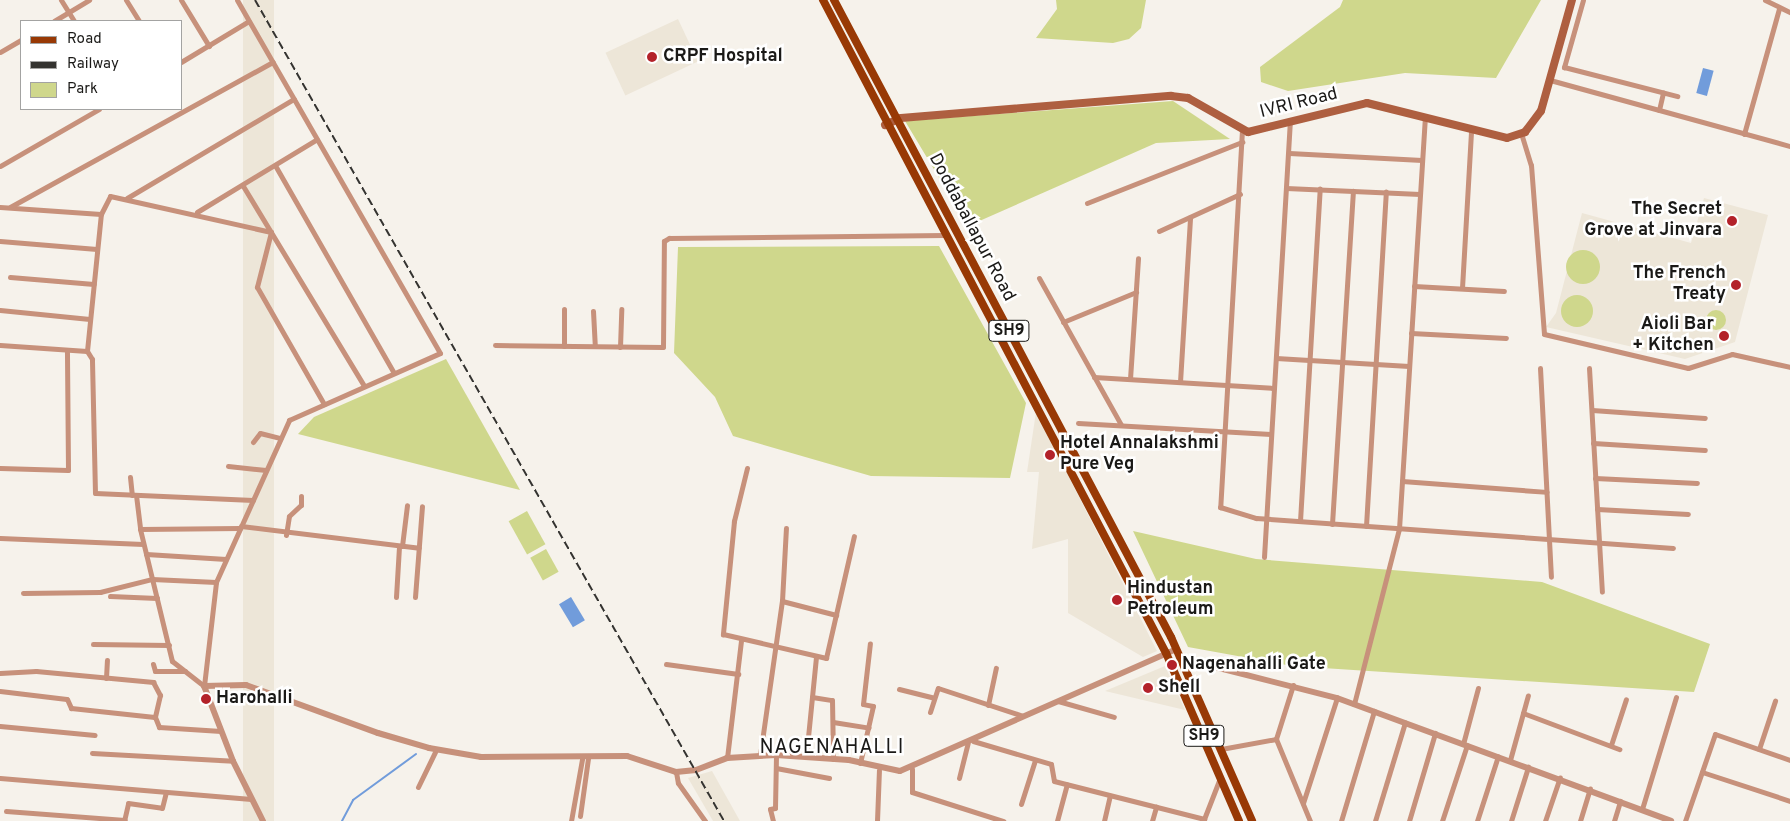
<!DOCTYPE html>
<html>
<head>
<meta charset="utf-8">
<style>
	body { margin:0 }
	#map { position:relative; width:1790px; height:821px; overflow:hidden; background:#f6f2eb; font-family:Overpass,sans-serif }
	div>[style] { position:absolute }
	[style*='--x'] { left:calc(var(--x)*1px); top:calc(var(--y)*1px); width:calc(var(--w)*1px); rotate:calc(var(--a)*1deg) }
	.built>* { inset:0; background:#ede6d8; transform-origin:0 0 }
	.green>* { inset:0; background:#cfd78c; transform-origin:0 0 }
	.round { border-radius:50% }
	.water>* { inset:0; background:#719cdb; transform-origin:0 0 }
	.stream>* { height:2px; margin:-1px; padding:0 1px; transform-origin:1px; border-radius:1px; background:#719cdb }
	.minor>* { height:5px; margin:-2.5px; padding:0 2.5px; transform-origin:2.5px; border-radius:2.5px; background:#c7917b }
	.tertiary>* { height:6px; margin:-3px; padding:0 3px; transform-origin:3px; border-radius:3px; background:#c7917b }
	.secondary>* { height:8px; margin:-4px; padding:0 4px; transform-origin:4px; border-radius:4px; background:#ae5f40 }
	.primary>* { height:8px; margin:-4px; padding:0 4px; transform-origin:4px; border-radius:4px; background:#983905 }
	.rail>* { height:2px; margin-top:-1px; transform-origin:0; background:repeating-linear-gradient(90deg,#343330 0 8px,transparent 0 12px) }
	.dots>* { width:14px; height:14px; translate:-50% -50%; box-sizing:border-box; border:2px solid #fff; border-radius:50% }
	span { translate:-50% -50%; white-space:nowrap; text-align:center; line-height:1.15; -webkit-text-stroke:5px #fff; paint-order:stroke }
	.shield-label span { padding:1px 4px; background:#fff; border:1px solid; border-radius:4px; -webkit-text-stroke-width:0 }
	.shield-label { font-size:16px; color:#1a1917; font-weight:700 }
	.poi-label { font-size:18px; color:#1a1917; font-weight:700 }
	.left { translate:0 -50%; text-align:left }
	.right { translate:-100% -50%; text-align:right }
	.street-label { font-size:18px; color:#1a1917 }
	.quarter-label { font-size:20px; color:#1a1917; letter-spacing:1px }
	.legend { position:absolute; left:20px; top:20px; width:162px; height:90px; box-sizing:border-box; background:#fff; border:1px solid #a3a3a2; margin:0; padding:6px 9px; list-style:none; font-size:15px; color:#1a1917 }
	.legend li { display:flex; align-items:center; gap:10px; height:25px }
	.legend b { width:25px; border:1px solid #a3a3a2 }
</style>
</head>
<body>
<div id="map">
	<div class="built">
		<div style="left:243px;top:0;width:31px;height:883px"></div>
		<div style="left:678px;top:19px;width:47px;height:80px;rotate:65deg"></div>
		<div style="clip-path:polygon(1704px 198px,1768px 215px,1735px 342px,1685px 359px,1546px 327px,1556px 313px,1582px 213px,1691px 243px)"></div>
		<div style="clip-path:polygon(1036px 412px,1157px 651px,1143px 657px,1068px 613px,1068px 539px,1032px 549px,1039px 472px,1027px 472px)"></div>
		<div style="clip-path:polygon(1165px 666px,1185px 710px,1105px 691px)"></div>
		<div style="clip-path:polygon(712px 771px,740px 821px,713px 821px,688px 778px)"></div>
	</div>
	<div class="green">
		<div style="clip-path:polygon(1056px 0,1146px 0,1141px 28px,1129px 39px,1113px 43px,1036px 38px,1057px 9px)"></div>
		<div style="clip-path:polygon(1343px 0,1541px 0,1496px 78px,1405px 73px,1288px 91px,1261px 82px,1260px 67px,1340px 7px)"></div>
		<div style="clip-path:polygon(1173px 101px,1230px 139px,1156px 143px,968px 226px,905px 121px)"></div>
		<div style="clip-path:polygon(939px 246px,1026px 403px,1010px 478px,871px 476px,733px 436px,715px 397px,674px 353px,678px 247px)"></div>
		<div class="round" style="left:1566px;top:250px;width:34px;height:34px"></div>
		<div class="round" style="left:1561px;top:295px;width:32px;height:32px"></div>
		<div class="round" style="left:1706px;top:310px;width:20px;height:20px"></div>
		<div style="clip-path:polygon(446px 359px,520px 490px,298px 434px,314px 417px)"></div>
		<div style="left:527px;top:511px;width:38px;height:21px;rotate:61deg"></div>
		<div style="clip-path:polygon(1133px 531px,1256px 559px,1542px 582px,1710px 644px,1694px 692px,1292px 666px,1188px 647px)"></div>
		<div style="left:546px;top:549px;width:26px;height:18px;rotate:61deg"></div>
	</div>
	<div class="water">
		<div style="left:1703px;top:68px;width:11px;height:26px;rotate:15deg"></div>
		<div style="left:571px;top:597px;width:27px;height:14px;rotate:59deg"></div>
	</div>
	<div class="stream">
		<div style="--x:342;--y:821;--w:24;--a:-62"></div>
		<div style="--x:353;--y:800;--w:78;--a:-36.1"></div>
	</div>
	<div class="minor">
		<div style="--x:61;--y:0;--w:25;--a:58"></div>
		<div style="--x:126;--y:0;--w:25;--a:58"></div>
		<div style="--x:181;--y:0;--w:54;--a:58.7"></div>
		<div style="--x:1583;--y:0;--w:70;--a:105.8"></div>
		<div style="--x:1564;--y:67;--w:117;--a:14.4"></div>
		<div style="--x:1765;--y:0;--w:28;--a:26"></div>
		<div style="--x:54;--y:21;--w:41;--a:-31"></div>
		<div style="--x:0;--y:52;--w:24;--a:-30"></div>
		<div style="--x:181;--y:62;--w:79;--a:-31.1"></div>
		<div style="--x:1550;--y:80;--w:249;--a:15.4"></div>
		<div style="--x:1659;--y:110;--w:18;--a:-77"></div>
		<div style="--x:1242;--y:130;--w:378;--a:93.3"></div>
		<div style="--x:1220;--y:507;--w:38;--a:17"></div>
		<div style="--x:1256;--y:518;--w:418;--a:4.1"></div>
		<div style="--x:1521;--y:133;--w:34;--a:73"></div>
		<div style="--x:1531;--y:165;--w:169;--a:85.6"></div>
		<div style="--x:1544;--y:334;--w:148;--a:13.3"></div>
		<div style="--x:1688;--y:368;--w:46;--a:-17.7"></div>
		<div style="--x:1732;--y:354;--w:59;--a:12.6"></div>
		<div style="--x:1744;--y:134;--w:130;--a:-74.4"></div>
		<div style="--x:1289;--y:153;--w:133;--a:3"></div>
		<div style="--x:0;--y:166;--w:114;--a:-29.9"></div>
		<div style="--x:276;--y:167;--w:237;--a:60.2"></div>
		<div style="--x:243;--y:186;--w:234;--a:58.8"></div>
		<div style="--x:1286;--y:188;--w:134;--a:2.6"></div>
		<div style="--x:127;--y:198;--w:194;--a:-30.7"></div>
		<div style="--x:1087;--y:203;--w:167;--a:-21.5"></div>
		<div style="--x:0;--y:207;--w:101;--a:4"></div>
		<div style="--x:10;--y:207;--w:300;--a:-28.9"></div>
		<div style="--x:197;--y:212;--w:140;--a:-31.3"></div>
		<div style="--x:1159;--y:231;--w:89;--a:-24.6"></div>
		<div style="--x:0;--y:241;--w:97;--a:4.7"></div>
		<div style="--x:10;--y:277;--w:84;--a:4.8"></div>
		<div style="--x:1039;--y:278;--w:168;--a:60.8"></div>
		<div style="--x:1414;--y:286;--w:90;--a:3.2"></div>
		<div style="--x:1462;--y:288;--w:157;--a:-86.7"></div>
		<div style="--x:564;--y:309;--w:37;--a:90"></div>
		<div style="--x:0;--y:310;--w:90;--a:5.7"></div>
		<div style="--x:593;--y:311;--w:35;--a:87"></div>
		<div style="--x:1063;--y:322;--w:79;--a:-22.3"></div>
		<div style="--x:1411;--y:333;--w:95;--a:3"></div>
		<div style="--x:0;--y:345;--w:87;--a:3.9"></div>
		<div style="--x:495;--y:345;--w:168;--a:0.7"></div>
		<div style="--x:663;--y:347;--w:106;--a:-89.5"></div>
		<div style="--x:664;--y:241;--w:6;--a:-31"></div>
		<div style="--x:669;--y:238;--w:276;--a:-0.6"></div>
		<div style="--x:620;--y:347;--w:38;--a:-88"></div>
		<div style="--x:1276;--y:358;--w:133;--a:3.4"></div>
		<div style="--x:1540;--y:368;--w:209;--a:87"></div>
		<div style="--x:1589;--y:368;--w:224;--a:86.7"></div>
		<div style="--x:1094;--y:377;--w:180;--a:3.5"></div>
		<div style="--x:1130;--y:379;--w:121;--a:-86.2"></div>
		<div style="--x:1180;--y:382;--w:165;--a:-86.5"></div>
		<div style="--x:1592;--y:410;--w:113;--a:4"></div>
		<div style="--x:1078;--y:423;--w:193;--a:3.3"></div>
		<div style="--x:253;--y:442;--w:11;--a:-52"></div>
		<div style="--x:260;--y:433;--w:21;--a:14"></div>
		<div style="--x:1593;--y:443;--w:112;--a:3.6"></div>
		<div style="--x:228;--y:466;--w:38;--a:6"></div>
		<div style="--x:0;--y:468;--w:68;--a:1.7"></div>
		<div style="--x:68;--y:470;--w:120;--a:-90.5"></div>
		<div style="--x:747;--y:468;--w:55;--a:103.8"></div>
		<div style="--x:734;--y:521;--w:114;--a:95.6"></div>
		<div style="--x:723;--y:634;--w:106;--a:13.1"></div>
		<div style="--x:826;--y:658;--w:125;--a:-77.1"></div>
		<div style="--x:130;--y:477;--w:18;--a:84"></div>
		<div style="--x:1595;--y:478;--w:102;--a:2.8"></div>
		<div style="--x:1402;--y:481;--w:145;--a:4.3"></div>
		<div style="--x:136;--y:495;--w:34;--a:83"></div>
		<div style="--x:140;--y:529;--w:136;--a:76.4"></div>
		<div style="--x:172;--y:661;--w:41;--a:38"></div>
		<div style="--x:253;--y:500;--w:158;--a:-177.5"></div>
		<div style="--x:95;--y:493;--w:134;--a:-91.3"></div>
		<div style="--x:92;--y:359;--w:9;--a:-122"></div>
		<div style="--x:87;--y:351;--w:138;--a:-84.2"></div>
		<div style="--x:101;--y:214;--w:20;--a:-63"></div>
		<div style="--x:110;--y:196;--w:165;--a:12.6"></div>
		<div style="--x:271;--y:232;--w:57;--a:104.3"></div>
		<div style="--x:257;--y:287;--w:135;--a:60.2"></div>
		<div style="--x:1597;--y:509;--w:91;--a:3.1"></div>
		<div style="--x:1300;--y:521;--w:333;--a:-86.6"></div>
		<div style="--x:1332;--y:524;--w:334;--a:-86.4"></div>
		<div style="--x:241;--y:526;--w:179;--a:7"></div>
		<div style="--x:1366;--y:526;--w:335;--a:-86.6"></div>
		<div style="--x:140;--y:529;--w:100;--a:-0.6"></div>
		<div style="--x:286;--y:535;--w:19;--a:-81"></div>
		<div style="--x:289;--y:516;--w:16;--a:-43"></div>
		<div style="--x:301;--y:505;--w:9;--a:-90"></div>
		<div style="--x:0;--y:538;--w:143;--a:2.4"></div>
		<div style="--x:402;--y:546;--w:41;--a:-83"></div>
		<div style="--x:146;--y:554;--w:80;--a:3.6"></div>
		<div style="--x:1264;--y:557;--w:436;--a:-86.6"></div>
		<div style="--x:23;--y:593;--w:77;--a:-0.7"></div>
		<div style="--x:100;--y:592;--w:54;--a:-14"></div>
		<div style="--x:152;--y:579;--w:64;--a:2.7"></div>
		<div style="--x:110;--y:596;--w:47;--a:2.4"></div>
		<div style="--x:396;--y:597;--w:51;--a:-86.6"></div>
		<div style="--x:415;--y:597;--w:91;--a:-85.6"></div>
		<div style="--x:782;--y:601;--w:73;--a:-86.9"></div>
		<div style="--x:93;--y:644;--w:76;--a:0.8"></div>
		<div style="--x:153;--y:664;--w:7;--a:74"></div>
		<div style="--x:155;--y:671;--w:30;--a:0"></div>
		<div style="--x:666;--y:664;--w:73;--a:7.9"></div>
		<div style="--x:0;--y:673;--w:36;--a:-3"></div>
		<div style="--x:36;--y:671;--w:118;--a:5.4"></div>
		<div style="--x:153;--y:682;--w:15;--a:62"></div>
		<div style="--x:160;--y:695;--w:23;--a:103"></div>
		<div style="--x:106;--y:678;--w:18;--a:-87"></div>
		<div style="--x:1293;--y:685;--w:57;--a:107.5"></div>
		<div style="--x:1276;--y:739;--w:89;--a:67.5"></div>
		<div style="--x:204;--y:686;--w:105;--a:-83.4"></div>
		<div style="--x:216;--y:582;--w:178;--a:-65.7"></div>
		<div style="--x:289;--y:420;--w:165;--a:-23.9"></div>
		<div style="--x:440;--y:353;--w:407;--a:-119.9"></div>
		<div style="--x:899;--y:689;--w:36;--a:14"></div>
		<div style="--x:0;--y:691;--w:67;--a:6.8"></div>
		<div style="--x:67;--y:699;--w:10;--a:66"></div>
		<div style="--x:71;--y:708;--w:84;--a:6.1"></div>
		<div style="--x:155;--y:717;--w:11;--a:68"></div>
		<div style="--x:159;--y:727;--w:62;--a:3.7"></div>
		<div style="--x:812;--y:697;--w:20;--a:9"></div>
		<div style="--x:832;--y:700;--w:59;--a:89"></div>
		<div style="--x:1058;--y:701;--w:58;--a:15.9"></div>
		<div style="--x:1354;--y:704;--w:181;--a:-75.6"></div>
		<div style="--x:1399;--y:529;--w:411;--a:-86.4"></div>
		<div style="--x:988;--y:705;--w:38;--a:-78"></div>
		<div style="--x:930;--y:712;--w:25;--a:-72"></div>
		<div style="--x:938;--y:688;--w:89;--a:18.2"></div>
		<div style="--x:1523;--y:713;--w:103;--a:20.6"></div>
		<div style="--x:833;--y:722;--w:36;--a:9"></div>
		<div style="--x:0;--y:726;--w:95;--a:5.4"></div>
		<div style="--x:973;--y:741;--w:81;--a:16.4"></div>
		<div style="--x:1051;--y:764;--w:17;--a:80"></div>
		<div style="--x:1054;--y:781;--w:155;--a:14.2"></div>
		<div style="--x:1204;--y:819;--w:44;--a:-68.7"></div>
		<div style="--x:1463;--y:744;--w:58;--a:-75"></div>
		<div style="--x:1611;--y:745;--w:48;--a:-71.9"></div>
		<div style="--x:1221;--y:749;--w:56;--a:-10.3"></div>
		<div style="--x:1759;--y:749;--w:51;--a:-71.6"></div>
		<div style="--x:92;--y:753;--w:141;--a:3.2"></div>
		<div style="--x:760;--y:755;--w:156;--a:-81.9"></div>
		<div style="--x:782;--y:601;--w:56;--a:14.5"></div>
		<div style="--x:806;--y:757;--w:101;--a:-84.3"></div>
		<div style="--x:727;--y:758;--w:118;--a:-83.2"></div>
		<div style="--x:1510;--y:760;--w:67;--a:-74.5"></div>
		<div style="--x:860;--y:763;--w:58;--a:-77.2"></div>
		<div style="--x:873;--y:706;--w:10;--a:-169"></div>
		<div style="--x:863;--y:704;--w:61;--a:-83.5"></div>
		<div style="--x:776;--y:768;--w:54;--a:10.7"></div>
		<div style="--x:912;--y:769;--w:23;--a:90"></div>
		<div style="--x:912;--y:792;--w:96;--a:17.7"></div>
		<div style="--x:676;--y:772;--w:11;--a:80"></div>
		<div style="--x:678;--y:783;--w:47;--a:54.6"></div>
		<div style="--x:1702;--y:772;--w:93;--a:18.2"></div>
		<div style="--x:0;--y:778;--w:252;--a:4.8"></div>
		<div style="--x:959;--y:778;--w:36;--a:-76"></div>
		<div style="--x:418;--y:787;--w:41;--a:-64.1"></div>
		<div style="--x:1303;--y:803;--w:110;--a:-72.1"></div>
		<div style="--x:1021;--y:804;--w:46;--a:-72.3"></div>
		<div style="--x:1642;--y:809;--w:117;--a:-73.1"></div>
		<div style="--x:6;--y:811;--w:119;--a:4.3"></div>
		<div style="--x:580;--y:816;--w:59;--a:-82.1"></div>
		<div style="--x:124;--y:821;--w:18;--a:-77"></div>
		<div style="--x:128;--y:803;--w:34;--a:8"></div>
		<div style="--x:162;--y:808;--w:16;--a:-76"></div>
		<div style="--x:571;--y:821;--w:63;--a:-79.9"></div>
		<div style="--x:773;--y:821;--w:12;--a:-104"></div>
		<div style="--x:770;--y:809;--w:5;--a:-11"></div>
		<div style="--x:775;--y:808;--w:53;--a:-88.9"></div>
		<div style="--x:877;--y:821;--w:51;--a:-87.8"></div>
		<div style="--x:1057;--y:821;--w:38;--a:-75"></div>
		<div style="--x:1104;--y:821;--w:26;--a:-77"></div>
		<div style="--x:1152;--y:821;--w:15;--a:-74"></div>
		<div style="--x:1341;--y:821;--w:115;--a:-73.3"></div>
		<div style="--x:1375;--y:821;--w:103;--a:-73.1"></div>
		<div style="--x:1409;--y:821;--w:92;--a:-73.5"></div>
		<div style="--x:1442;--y:821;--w:80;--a:-71.8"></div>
		<div style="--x:1477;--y:821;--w:68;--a:-72.1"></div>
		<div style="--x:1511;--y:821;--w:57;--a:-72.5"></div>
		<div style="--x:1545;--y:821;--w:46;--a:-71.2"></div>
		<div style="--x:1580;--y:821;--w:34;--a:-73"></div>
		<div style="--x:1614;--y:821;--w:21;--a:-73"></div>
		<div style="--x:1685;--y:821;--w:92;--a:-71"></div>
		<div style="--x:1715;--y:734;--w:79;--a:19.1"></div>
	</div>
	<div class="tertiary">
		<div style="--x:1183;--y:664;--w:36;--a:6"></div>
		<div style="--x:1219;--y:668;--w:122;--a:14.3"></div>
		<div style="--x:1337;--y:698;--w:356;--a:20.2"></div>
		<div style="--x:263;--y:821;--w:67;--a:-116.6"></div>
		<div style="--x:233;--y:761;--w:80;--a:-111.1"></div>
		<div style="--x:204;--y:686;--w:42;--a:-1.4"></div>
		<div style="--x:246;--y:685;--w:140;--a:20"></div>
		<div style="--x:378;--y:733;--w:53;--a:16.4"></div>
		<div style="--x:429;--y:748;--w:53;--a:9.8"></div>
		<div style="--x:481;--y:757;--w:146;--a:-0.4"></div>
		<div style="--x:627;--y:756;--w:52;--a:18.1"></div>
		<div style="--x:676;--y:772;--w:20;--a:-6"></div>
		<div style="--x:696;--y:770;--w:33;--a:-21"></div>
		<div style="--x:727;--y:758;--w:49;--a:-3.5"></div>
		<div style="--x:776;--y:755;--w:73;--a:3.9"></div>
		<div style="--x:849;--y:760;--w:52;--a:12.2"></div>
		<div style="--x:900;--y:771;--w:302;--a:-23.8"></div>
	</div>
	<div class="secondary">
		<div style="--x:885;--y:125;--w:17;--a:-24"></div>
		<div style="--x:901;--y:118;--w:271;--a:-4.7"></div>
		<div style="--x:1171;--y:96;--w:17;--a:7"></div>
		<div style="--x:1188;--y:98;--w:69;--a:29.5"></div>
		<div style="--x:1248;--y:132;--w:122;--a:-13.7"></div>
		<div style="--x:1367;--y:103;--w:144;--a:14"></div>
		<div style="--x:1507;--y:138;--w:19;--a:-18"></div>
		<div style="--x:1525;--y:132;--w:26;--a:-53"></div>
		<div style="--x:1541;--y:111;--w:115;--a:-74.4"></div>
	</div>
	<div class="primary">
		<div style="--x:823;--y:0;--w:738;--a:62.29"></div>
		<div style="--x:1166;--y:653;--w:183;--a:66.5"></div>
		<div style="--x:834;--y:0;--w:721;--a:62.12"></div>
		<div style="--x:1171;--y:637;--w:201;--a:66.2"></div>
	</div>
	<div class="rail">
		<div style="--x:255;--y:0;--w:946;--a:60.26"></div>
	</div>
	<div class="dots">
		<div style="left:652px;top:57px;background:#b3222a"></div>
		<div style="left:1732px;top:221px;background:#b3222a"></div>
		<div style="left:1736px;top:285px;background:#b3222a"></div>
		<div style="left:1724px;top:336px;background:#b3222a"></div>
		<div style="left:1050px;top:455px;background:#b3222a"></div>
		<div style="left:1117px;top:600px;background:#b3222a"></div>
		<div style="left:1172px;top:665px;background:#b3222a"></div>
		<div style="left:1148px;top:688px;background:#b3222a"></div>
		<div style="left:206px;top:699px;background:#b3222a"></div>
	</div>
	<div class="shield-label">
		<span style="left:1009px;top:331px">SH9</span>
		<span style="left:1204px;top:736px">SH9</span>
	</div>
	<div class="poi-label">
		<span class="left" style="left:663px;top:57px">CRPF Hospital</span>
		<span class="right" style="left:1722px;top:221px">The Secret<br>Grove at Jinvara</span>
		<span class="right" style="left:1726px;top:285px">The French<br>Treaty</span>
		<span class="right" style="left:1714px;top:336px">Aioli Bar<br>+ Kitchen</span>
		<span class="left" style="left:1060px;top:455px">Hotel Annalakshmi<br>Pure Veg</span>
		<span class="left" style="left:1127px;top:600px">Hindustan<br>Petroleum</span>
		<span class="left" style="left:1182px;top:665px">Nagenahalli Gate</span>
		<span class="left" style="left:1158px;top:688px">Shell</span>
		<span class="left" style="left:216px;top:699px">Harohalli</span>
	</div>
	<div class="street-label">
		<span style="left:1299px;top:104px;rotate:-14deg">IVRI Road</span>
		<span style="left:971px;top:228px;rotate:62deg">Doddaballapur Road</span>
	</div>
	<div class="quarter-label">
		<span style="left:832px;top:748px">NAGENAHALLI</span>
	</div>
	<ul class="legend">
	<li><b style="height:6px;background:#983905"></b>Road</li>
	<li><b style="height:6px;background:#343330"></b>Railway</li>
	<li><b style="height:14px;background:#cfd78c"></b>Park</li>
	</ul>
</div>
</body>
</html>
